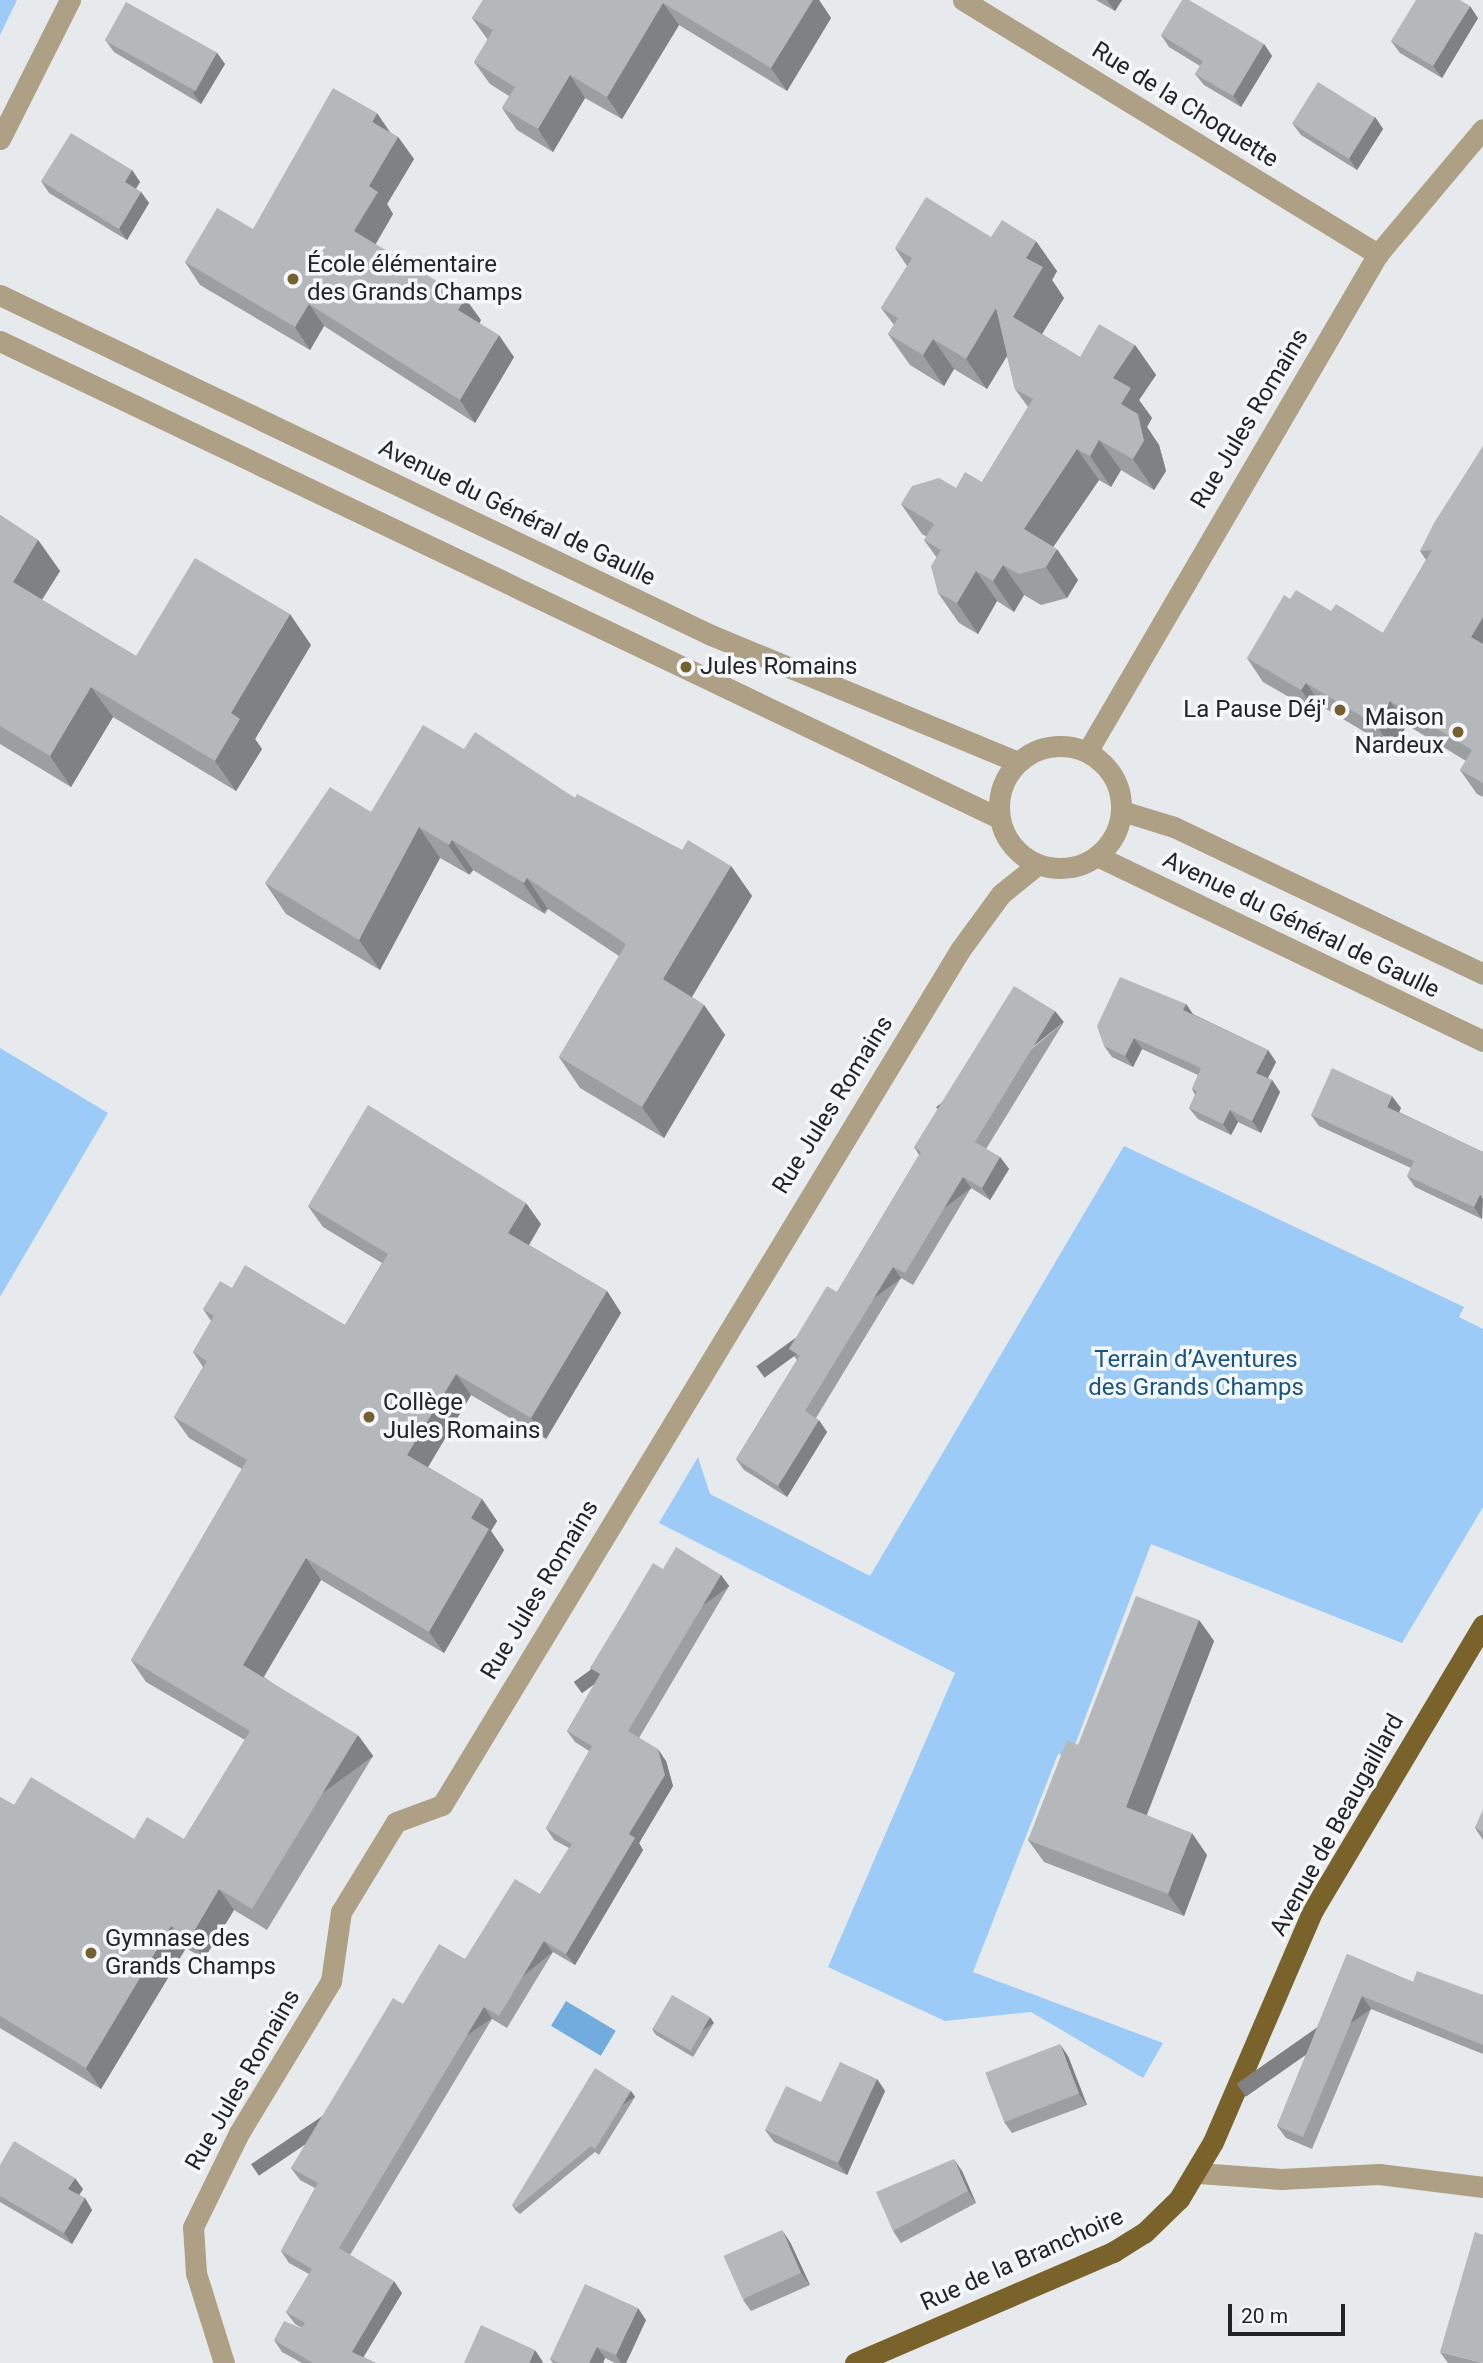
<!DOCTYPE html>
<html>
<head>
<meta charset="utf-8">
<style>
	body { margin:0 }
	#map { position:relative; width:1483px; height:2363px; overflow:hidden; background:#e7eaed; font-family:Roboto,sans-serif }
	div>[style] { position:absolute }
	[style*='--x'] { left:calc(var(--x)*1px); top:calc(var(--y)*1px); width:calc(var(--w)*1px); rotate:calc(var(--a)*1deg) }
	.green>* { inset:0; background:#9bcbf6 }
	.water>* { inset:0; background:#72abdd; transform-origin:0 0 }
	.minor>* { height:21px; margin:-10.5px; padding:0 10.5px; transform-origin:10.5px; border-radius:10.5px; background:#ada084 }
	.minor>.ring { margin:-10.5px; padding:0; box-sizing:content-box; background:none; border:21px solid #ada084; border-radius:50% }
	.major>* { height:21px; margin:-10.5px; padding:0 10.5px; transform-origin:10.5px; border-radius:10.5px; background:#79632a }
	.wall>* { inset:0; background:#9c9ea0 }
	.shaded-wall>* { inset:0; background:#7f8182; transform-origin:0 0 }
	.building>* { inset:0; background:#b5b8ba; transform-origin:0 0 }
	.dots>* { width:19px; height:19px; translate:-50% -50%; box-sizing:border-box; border:4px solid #f5f7fa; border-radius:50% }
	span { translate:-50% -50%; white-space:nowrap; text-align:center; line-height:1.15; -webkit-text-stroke:7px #f5f7fa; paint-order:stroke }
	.street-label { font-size:24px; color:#232425 }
	.poi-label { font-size:24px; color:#232425 }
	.left { translate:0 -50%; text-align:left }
	.right { translate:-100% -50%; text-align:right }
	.park-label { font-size:24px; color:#165685 }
	.scale { position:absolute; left:1228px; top:2304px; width:117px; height:32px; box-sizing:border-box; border:4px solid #232425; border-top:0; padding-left:9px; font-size:21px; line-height:24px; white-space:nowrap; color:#232425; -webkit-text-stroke:5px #f5f7fa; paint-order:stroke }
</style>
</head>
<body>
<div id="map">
	<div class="green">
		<div style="clip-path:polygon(0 0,17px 0,0 35px)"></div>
		<div style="clip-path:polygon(0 1048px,108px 1113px,0 1297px)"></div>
		<div style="clip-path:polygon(1124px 1146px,1464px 1307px,1459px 1317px,1483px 1329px,1483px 1507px,1402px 1643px,1151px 1544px,1070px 1758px,1058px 1754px,973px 1972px,1163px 2043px,1143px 2078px,1031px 2012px,945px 2021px,828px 1967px,955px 1673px,659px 1523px,698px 1457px,710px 1494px,870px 1576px)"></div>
	</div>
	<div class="water">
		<div style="left:566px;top:2001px;width:58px;height:29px;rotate:31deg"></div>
	</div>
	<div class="minor">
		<div style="--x:963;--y:0;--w:487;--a:31.5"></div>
		<div style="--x:0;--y:139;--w:156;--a:-63.3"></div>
		<div style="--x:0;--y:295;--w:788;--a:25.56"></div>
		<div style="--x:711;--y:635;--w:332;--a:22.5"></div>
		<div style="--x:0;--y:341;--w:1107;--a:25.52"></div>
		<div class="ring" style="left:999px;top:746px;width:101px;height:101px"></div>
		<div style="--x:1087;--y:752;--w:577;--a:-59.7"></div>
		<div style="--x:1378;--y:254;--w:163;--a:-50"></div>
		<div style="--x:1122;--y:811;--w:54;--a:17.1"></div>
		<div style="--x:1174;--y:827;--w:342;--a:25.4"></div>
		<div style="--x:1097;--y:856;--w:428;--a:25.6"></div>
		<div style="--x:1198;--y:2173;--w:83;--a:4.1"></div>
		<div style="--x:1281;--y:2179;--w:98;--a:-2.9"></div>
		<div style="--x:1379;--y:2174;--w:105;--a:7.1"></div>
		<div style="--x:224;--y:2363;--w:94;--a:-107.3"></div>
		<div style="--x:196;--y:2273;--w:46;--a:-93.7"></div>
		<div style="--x:193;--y:2227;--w:105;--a:-63.9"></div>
		<div style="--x:239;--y:2133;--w:178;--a:-58.8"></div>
		<div style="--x:331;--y:1981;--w:70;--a:-81.8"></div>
		<div style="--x:341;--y:1912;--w:105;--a:-58.6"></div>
		<div style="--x:396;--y:1822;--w:49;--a:-20.3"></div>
		<div style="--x:442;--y:1805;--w:1000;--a:-58.79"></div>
		<div style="--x:960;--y:950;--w:69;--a:-53.8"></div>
		<div style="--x:1001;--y:894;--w:46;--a:-38.9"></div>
	</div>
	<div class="major">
		<div style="--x:855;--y:2363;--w:281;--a:-23.3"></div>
		<div style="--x:1113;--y:2252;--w:36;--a:-32"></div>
		<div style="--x:1144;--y:2233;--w:49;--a:-44.2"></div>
		<div style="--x:1179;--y:2199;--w:66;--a:-59.2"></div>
		<div style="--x:1213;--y:2142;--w:253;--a:-66.7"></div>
		<div style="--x:1313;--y:1910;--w:332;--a:-59.2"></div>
	</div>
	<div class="wall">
		<div style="clip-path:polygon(483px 0,819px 0,831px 18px,787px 91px,679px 25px,622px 119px,585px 98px,553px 152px,517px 130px,502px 108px,509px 96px,490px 84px,474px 62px,488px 40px,472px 18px)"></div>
		<div style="clip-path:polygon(1096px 0,1122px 0,1115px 11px)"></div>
		<div style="clip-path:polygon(1478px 18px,1442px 78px,1400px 53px,1391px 41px)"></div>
		<div style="clip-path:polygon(1161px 35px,1264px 44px,1272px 56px,1241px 107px,1204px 85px,1195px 74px,1200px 66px,1169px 47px)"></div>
		<div style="clip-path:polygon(106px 41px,217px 53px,225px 64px,201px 104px,114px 52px)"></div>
		<div style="clip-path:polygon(1375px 117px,1383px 129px,1357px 170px,1301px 135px,1292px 123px)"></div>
		<div style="clip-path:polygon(390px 132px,398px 137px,414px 159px,387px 204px,393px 214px,375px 244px,481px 320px,479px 323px,514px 357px,475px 423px,324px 326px,310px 350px,200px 285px,185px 262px,253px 229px)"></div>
		<div style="clip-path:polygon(132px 170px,140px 182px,136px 189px,141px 192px,149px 203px,127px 240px,49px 193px,41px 181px)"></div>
		<div style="clip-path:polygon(991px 237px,1057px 271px,1052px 280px,1064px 298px,1042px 334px,1080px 357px,1135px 345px,1156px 375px,1139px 400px,1152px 418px,1147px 427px,1159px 445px,1166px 471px,1154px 490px,1121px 470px,1111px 487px,1099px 480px,1053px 547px,1078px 580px,1067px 598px,1041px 605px,1024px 595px,1014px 612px,997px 601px,978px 634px,959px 623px,938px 593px,937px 558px,924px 540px,927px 537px,922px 534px,901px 504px,982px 482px,1028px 407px,1015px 389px,1007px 356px,987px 389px,954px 369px,944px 386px,910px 365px,888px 334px,894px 325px,881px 308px,907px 266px,895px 248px)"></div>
		<div style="clip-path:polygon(1483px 446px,1483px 797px,1477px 794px,1460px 770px,1466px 761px,1407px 725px,1393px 749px,1323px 707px,1318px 714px,1263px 682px,1247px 658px,1290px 599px,1331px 611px,1383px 633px,1426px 560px,1420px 551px)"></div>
		<div style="clip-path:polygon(0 515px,38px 540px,60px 571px,42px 600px,136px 656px,311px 645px,255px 739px,262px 749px,236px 791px,113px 717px,71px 787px,0 744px)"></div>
		<div style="clip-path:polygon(464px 749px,575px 798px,682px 850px,731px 866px,752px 896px,692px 997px,704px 1005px,725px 1035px,664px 1138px,580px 1088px,559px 1057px,619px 956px,548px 909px,545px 914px,473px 870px,470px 875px,440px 858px,380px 970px,286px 914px,265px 883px)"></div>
		<div style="clip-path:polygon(1186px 1004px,1193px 1014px,1268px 1050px,1276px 1062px,1268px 1078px,1272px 1080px,1280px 1092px,1261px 1133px,1238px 1122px,1231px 1135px,1198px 1119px,1189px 1108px,1195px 1095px,1192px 1089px,1198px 1075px,1142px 1049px,1133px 1067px,1112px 1057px,1104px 1046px)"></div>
		<div style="clip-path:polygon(1064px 1022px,986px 1149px,1000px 1157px,1009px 1169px,990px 1200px,971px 1188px,913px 1285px,901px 1278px,816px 1418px,827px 1432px,787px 1497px,744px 1470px,736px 1459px,797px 1360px,789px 1349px,837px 1292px,919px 1155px,914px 1147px)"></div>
		<div style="clip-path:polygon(1401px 1108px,1399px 1112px,1483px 1152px,1482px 1219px,1415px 1187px,1407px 1176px,1411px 1168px,1319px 1126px,1311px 1115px)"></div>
		<div style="clip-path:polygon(308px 1206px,541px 1224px,529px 1245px,607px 1291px,621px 1313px,546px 1439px,471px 1395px,428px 1467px,482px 1499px,497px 1521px,491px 1531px,504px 1550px,444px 1653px,321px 1580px,264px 1677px,373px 1756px,267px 1930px,234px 1910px,204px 1959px,186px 1948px,101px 2089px,0 2028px,0 1797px,14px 1805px,134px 1839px,184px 1839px,245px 1740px,146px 1682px,131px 1660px,242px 1469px,189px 1438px,174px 1417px,203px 1367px,193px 1352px,211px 1321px,203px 1309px,232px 1288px,345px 1325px,382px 1263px,323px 1227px)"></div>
		<div style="clip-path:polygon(663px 1569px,721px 1575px,729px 1586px,639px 1738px,666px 1761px,673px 1786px,639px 1843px,643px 1850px,575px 1965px,553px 1952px,507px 2028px,492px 2019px,350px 2255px,402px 2293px,363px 2357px,376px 2363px,302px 2363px,282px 2352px,274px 2340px,302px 2328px,295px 2324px,286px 2312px,309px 2274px,289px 2263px,281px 2251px,315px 2188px,300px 2180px,291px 2168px,403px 2004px,465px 1959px,540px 1894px,569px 1848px,554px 1840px,546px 1828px,589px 1751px,575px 1742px,567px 1731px,598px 1678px,590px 1668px)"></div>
		<div style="clip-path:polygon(1199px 1620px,1214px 1641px,1147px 1815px,1207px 1855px,1184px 1916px,1044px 1862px,1028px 1840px,1078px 1745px)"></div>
		<div style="clip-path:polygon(1483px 1810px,1483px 1840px,1475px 1828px)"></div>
		<div style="clip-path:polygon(1347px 1954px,1413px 1982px,1483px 1995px,1483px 2054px,1371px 2009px,1312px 2149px,1286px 2138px,1277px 2126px)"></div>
		<div style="clip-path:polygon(714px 2023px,693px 2057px,656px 2035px,652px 2029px)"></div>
		<div style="clip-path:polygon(1068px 2056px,1087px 2105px,1012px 2133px,1004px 2122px)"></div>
		<div style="clip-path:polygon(877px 2079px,885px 2091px,847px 2175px,774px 2142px,765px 2130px,821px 2102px)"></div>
		<div style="clip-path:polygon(631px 2091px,635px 2097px,599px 2155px,595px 2152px,520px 2214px,516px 2211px,512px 2205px)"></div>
		<div style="clip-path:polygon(0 2165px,83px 2189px,79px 2195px,85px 2198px,92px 2210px,72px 2244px,0 2202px)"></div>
		<div style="clip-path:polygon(962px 2171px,976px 2203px,901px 2243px,893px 2231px)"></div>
		<div style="clip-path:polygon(790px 2242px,810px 2285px,751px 2311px,743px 2300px)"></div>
		<div style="clip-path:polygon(646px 2320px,626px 2363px,615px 2363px,605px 2358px,603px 2363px,553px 2363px,550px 2359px)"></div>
		<div style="clip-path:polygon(1440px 2352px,1483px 2363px,1448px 2363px)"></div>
	</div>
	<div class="shaded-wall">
		<div style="clip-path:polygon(813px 0,819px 0,831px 18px,787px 91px,771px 68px)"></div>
		<div style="clip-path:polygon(1107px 0,1122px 0,1115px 11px)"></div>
		<div style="clip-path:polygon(663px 3px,679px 25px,622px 119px,607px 97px)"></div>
		<div style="clip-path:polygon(1470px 6px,1478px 18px,1442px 78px,1433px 66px)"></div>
		<div style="clip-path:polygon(1264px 44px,1272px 56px,1241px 107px,1233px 96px)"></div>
		<div style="clip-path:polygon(217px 53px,225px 64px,201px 104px,193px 93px)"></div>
		<div style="clip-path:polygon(570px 75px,585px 98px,553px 152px,538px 129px)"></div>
		<div style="clip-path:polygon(377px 113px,392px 135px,372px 122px)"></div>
		<div style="clip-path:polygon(1375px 117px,1383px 129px,1357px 170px,1349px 158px)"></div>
		<div style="clip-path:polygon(398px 137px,414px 159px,387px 204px,393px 214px,370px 254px,354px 231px,369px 186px)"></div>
		<div style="clip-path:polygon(132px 170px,140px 182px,133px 193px,125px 182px)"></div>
		<div style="clip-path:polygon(141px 192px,149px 203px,127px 240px,119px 229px)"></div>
		<div style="clip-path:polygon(1036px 241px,1057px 271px,1052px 280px,1064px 298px,1034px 347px,1013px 317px,1026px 258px)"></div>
		<div style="clip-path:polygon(465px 298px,481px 320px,474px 333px,458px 310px)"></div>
		<div style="clip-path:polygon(309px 304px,324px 326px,310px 350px,295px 327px)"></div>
		<div style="clip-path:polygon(996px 308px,1017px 339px,987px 389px,966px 359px)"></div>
		<div style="clip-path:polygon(499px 335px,514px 357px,475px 423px,460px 400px)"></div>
		<div style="clip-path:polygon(933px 339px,954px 369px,944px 386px,923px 355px)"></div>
		<div style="clip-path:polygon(1135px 345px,1156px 375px,1139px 400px,1152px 418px,1147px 427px,1159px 445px,1166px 471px,1154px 490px,1133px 459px,1121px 404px,1113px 378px)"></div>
		<div style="clip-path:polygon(1099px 440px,1121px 470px,1111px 487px,1090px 456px)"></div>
		<div style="clip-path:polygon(1077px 449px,1099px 480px,1045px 559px,1024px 529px)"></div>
		<div style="clip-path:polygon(38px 540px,60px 571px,34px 612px,13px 582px)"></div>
		<div style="clip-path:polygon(1057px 549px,1078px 580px,1067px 598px,1046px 567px)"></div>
		<div style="clip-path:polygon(1003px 565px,1024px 595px,1014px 612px,993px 581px)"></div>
		<div style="clip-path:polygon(976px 571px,997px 601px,978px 634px,957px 603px)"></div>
		<div style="clip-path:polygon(290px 614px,311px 645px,255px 739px,262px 749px,236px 791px,215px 761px,231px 713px)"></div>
		<div style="clip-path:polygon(1483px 617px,1483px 654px,1471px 637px)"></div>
		<div style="clip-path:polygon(1306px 683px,1323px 707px,1318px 714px,1301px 690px)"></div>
		<div style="clip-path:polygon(91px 687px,113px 717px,71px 787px,50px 756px)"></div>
		<div style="clip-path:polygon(1390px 701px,1407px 725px,1393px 749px,1376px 725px)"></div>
		<div style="clip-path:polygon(419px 827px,440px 858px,380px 970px,359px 940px)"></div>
		<div style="left:452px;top:840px;width:37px;height:6px;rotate:55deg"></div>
		<div style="clip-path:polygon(731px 866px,752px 896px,684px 1010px,663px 979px)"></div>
		<div style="left:527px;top:878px;width:37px;height:6px;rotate:56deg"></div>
		<div style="clip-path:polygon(1186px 1004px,1194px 1016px,1183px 1010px)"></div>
		<div style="clip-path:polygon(704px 1005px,725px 1035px,664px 1138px,642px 1107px)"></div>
		<div style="left:1055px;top:1011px;width:14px;height:153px;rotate:51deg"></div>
		<div style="clip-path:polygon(1134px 1038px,1142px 1049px,1133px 1067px,1125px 1056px)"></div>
		<div style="clip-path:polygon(1268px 1050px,1276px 1062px,1264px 1085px,1256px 1073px)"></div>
		<div style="clip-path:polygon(1272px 1080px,1280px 1092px,1261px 1133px,1252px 1121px)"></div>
		<div style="clip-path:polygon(1392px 1096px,1401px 1108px,1396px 1119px,1387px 1107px)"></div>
		<div style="clip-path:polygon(1230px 1110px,1238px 1122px,1231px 1135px,1223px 1124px)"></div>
		<div style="clip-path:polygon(1000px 1157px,1009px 1169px,990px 1200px,982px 1188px)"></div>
		<div style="left:963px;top:1177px;width:14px;height:112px;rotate:54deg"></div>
		<div style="clip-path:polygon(1480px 1195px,1483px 1199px,1482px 1219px,1474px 1207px)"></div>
		<div style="clip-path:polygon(526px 1203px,541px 1224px,523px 1255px,508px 1233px)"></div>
		<div style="left:893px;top:1267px;width:14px;height:169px;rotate:54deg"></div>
		<div style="clip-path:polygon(607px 1291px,621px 1313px,546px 1439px,531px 1418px)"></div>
		<div style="clip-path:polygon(456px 1374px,471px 1395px,422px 1477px,407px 1455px)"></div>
		<div style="clip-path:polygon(819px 1420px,827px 1432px,787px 1497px,778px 1486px)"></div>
		<div style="clip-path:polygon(482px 1499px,497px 1521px,491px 1531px,504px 1550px,444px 1653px,429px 1632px,471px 1518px)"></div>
		<div style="clip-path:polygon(306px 1558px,321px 1580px,258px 1686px,243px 1665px)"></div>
		<div style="left:721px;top:1575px;width:14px;height:182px;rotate:54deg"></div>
		<div style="clip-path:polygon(1199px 1620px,1214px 1641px,1141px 1829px,1126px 1807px)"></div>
		<div style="left:358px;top:1735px;width:26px;height:204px;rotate:54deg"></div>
		<div style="clip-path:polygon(658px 1749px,666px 1761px,673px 1786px,639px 1843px,643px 1850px,575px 1965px,566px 1954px,629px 1834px)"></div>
		<div style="clip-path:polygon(1192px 1833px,1207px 1855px,1184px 1916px,1168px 1894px)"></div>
		<div style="clip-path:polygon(219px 1889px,234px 1910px,204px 1959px,190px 1938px)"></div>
		<div style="clip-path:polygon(171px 1926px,186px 1948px,101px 2089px,86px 2068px)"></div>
		<div style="left:544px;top:1941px;width:14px;height:87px;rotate:51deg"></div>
		<div style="left:1362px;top:1996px;width:16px;height:153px;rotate:55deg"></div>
		<div style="left:484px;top:2007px;width:14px;height:281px;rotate:56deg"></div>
		<div style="left:710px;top:2017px;width:7px;height:40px;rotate:56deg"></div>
		<div style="clip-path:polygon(1060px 2044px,1068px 2056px,1087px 2105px,1079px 2094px)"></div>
		<div style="clip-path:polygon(877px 2079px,885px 2091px,847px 2175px,838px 2163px)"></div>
		<div style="left:631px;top:2091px;width:7px;height:68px;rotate:56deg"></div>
		<div style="clip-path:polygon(954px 2159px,962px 2171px,976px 2203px,968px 2191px)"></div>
		<div style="clip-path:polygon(75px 2178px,83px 2189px,76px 2200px,68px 2189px)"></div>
		<div style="clip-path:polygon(85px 2198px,92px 2210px,72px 2244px,64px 2233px)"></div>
		<div style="clip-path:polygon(782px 2230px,790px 2242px,810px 2285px,801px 2273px)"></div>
		<div style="clip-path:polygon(394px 2281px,402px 2293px,360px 2363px,352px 2352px)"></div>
		<div style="clip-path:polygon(638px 2308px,646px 2320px,626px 2363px,621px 2363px,616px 2355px)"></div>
		<div style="clip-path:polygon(597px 2347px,605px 2358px,603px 2363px,589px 2363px)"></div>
		<div style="clip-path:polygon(535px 2350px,543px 2362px,542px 2363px,529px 2363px)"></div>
	</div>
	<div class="building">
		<div style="clip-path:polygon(483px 0,813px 0,771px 68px,663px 3px,607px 97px,570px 75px,538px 129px,502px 108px,515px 87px,474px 62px,493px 30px,472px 18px)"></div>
		<div style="clip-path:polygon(1182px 0,1189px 0,1264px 44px,1233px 96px,1195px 74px,1203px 61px,1161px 35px)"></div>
		<div style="clip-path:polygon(1416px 0,1460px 0,1470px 6px,1433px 66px,1391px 41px)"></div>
		<div style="left:126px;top:2px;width:104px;height:44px;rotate:29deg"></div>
		<div style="left:1318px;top:82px;width:67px;height:49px;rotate:32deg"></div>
		<div style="clip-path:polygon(333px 88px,377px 113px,372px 122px,398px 137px,369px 186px,378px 192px,354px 231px,465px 298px,458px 310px,499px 335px,460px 400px,309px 304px,295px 327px,185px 262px,217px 208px,253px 229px)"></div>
		<div style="clip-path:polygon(71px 133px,132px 170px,125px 182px,141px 192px,119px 229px,41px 181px)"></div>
		<div style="clip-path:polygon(926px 197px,991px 237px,1002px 220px,1036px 241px,1026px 258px,1043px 267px,1013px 317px,1080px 357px,1099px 324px,1135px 345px,1113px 378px,1131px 388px,1121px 404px,1138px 414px,1144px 441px,1133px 459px,1099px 440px,1090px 456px,1077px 449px,1024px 529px,1057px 549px,1046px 567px,1019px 574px,1003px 565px,993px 581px,976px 571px,957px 603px,938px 593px,931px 566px,941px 550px,924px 540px,934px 524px,901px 504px,912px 486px,939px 478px,956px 488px,965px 472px,982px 482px,1033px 399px,1015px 389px,996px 308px,966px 359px,933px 339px,923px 355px,888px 334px,898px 318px,881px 308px,912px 258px,895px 248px)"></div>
		<div style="clip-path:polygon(1483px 446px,1483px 617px,1471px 637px,1483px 644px,1483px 783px,1460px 770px,1472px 750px,1390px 701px,1376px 725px,1306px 683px,1301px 690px,1247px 658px,1284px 595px,1290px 599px,1296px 590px,1331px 611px,1336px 604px,1383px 633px,1432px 550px,1420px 551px,1434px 523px)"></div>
		<div style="clip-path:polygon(0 515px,38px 540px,13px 582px,136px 656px,195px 558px,290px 614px,231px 713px,240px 719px,215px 761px,91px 687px,50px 756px,0 726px)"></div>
		<div style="clip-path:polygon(423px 725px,464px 749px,475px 732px,575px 798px,577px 794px,682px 850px,688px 840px,731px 866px,663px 979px,704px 1005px,642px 1107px,559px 1057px,626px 944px,527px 878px,524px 883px,452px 840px,449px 845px,419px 827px,359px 940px,265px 883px,330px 787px,371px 812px)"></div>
		<div style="clip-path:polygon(1120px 977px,1186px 1004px,1183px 1010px,1268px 1050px,1256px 1073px,1272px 1080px,1252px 1121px,1230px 1110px,1223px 1124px,1189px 1108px,1197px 1091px,1192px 1089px,1201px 1068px,1134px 1038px,1125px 1056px,1104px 1046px,1097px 1026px)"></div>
		<div style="clip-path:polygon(1014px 986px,1055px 1011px,975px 1142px,1000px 1157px,982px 1188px,963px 1177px,905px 1273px,893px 1267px,805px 1411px,819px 1420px,778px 1486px,736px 1459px,800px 1356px,789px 1349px,827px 1286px,837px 1292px,921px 1152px,914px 1147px)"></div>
		<div style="clip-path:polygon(1332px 1068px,1392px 1096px,1387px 1107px,1483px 1152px,1483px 1196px,1480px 1195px,1474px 1207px,1407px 1176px,1414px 1161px,1311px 1115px)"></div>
		<div style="clip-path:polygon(368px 1105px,526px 1203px,508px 1233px,607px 1291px,531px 1418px,456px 1374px,407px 1455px,482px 1499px,471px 1518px,489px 1529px,429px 1632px,306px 1558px,243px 1665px,358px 1735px,252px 1909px,219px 1889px,190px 1938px,171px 1926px,86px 2068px,0 2016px,0 1797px,14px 1805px,31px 1777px,134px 1839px,147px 1817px,184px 1839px,250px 1731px,131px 1660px,247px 1460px,174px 1417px,207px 1361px,193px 1352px,214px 1316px,203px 1309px,220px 1281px,232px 1288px,245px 1265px,345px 1325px,388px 1254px,308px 1206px)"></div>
		<div style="clip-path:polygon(676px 1547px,721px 1575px,628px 1731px,658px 1749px,665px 1775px,629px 1834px,635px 1838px,566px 1954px,544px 1941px,499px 2016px,484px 2007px,339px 2248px,394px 2281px,352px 2352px,376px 2363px,313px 2363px,274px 2340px,284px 2321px,301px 2328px,305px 2323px,286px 2312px,312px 2269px,281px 2251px,318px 2183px,291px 2168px,393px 1998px,403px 2004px,439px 1944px,465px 1959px,515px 1879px,540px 1894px,572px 1844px,546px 1828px,592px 1746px,567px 1731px,600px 1674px,590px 1668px,624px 1612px,653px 1563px,663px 1569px)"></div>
		<div style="clip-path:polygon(1136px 1596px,1199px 1620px,1126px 1807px,1192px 1833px,1168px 1894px,1028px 1840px,1067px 1740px,1078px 1745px)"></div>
		<div style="clip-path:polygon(1483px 1810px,1483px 1832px,1475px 1828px)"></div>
		<div style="clip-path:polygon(1347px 1954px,1413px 1982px,1417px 1971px,1483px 1995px,1483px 2045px,1362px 1996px,1303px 2137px,1277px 2126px)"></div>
		<div style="left:672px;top:1995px;width:44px;height:39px;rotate:30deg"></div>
		<div style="left:1060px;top:2044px;width:53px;height:80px;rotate:69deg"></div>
		<div style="clip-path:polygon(840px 2062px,877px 2079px,838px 2163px,765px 2130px,786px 2086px,821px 2102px)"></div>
		<div style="clip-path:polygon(595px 2068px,631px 2091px,595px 2149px,591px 2146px,516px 2208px,512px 2205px)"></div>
		<div style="clip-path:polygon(14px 2141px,75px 2178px,68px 2189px,85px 2198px,64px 2233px,0 2196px,0 2165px)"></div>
		<div style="clip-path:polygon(954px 2159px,968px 2191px,893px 2231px,876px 2192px)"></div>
		<div style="left:782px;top:2230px;width:47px;height:64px;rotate:66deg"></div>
		<div style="clip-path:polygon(1475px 2232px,1483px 2235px,1483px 2363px,1440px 2352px)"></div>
		<div style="clip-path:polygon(585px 2284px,638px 2308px,616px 2355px,597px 2347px,589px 2363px,560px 2363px,550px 2359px)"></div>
		<div style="clip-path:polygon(481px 2325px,535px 2350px,529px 2363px,464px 2363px)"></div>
	</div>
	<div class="dots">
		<div style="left:293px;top:279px;background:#756130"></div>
		<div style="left:686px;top:667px;background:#756130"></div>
		<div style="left:1340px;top:710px;background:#756130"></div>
		<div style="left:1458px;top:732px;background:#756130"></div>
		<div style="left:369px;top:1417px;background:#756130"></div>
		<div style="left:91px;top:1953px;background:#756130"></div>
	</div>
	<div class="street-label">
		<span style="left:1185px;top:105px;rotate:32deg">Rue de la Choquette</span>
		<span style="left:1250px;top:419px;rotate:-59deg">Rue Jules Romains</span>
		<span style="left:517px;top:513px;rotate:26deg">Avenue du Général de Gaulle</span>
		<span style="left:1301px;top:925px;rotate:26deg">Avenue du Général de Gaulle</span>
		<span style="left:833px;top:1105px;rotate:-58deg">Rue Jules Romains</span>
		<span style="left:540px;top:1590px;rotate:-59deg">Rue Jules Romains</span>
		<span style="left:1337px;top:1825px;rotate:-61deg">Avenue de Beaugaillard</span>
		<span style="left:243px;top:2080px;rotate:-60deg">Rue Jules Romains</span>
		<span style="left:1022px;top:2260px;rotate:-24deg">Rue de la Branchoire</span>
	</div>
	<div class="poi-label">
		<span class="left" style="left:307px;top:279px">École élémentaire<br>des Grands Champs</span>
		<span class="left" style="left:700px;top:667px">Jules Romains</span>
		<span class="right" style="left:1326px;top:710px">La Pause Déj'</span>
		<span class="right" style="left:1444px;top:732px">Maison<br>Nardeux</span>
		<span class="left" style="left:383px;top:1417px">Collège<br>Jules Romains</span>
		<span class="left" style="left:105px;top:1953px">Gymnase des<br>Grands Champs</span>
	</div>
	<div class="park-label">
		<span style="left:1196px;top:1374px">Terrain d’Aventures<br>des Grands Champs</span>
	</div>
	<div class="scale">20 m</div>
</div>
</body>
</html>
